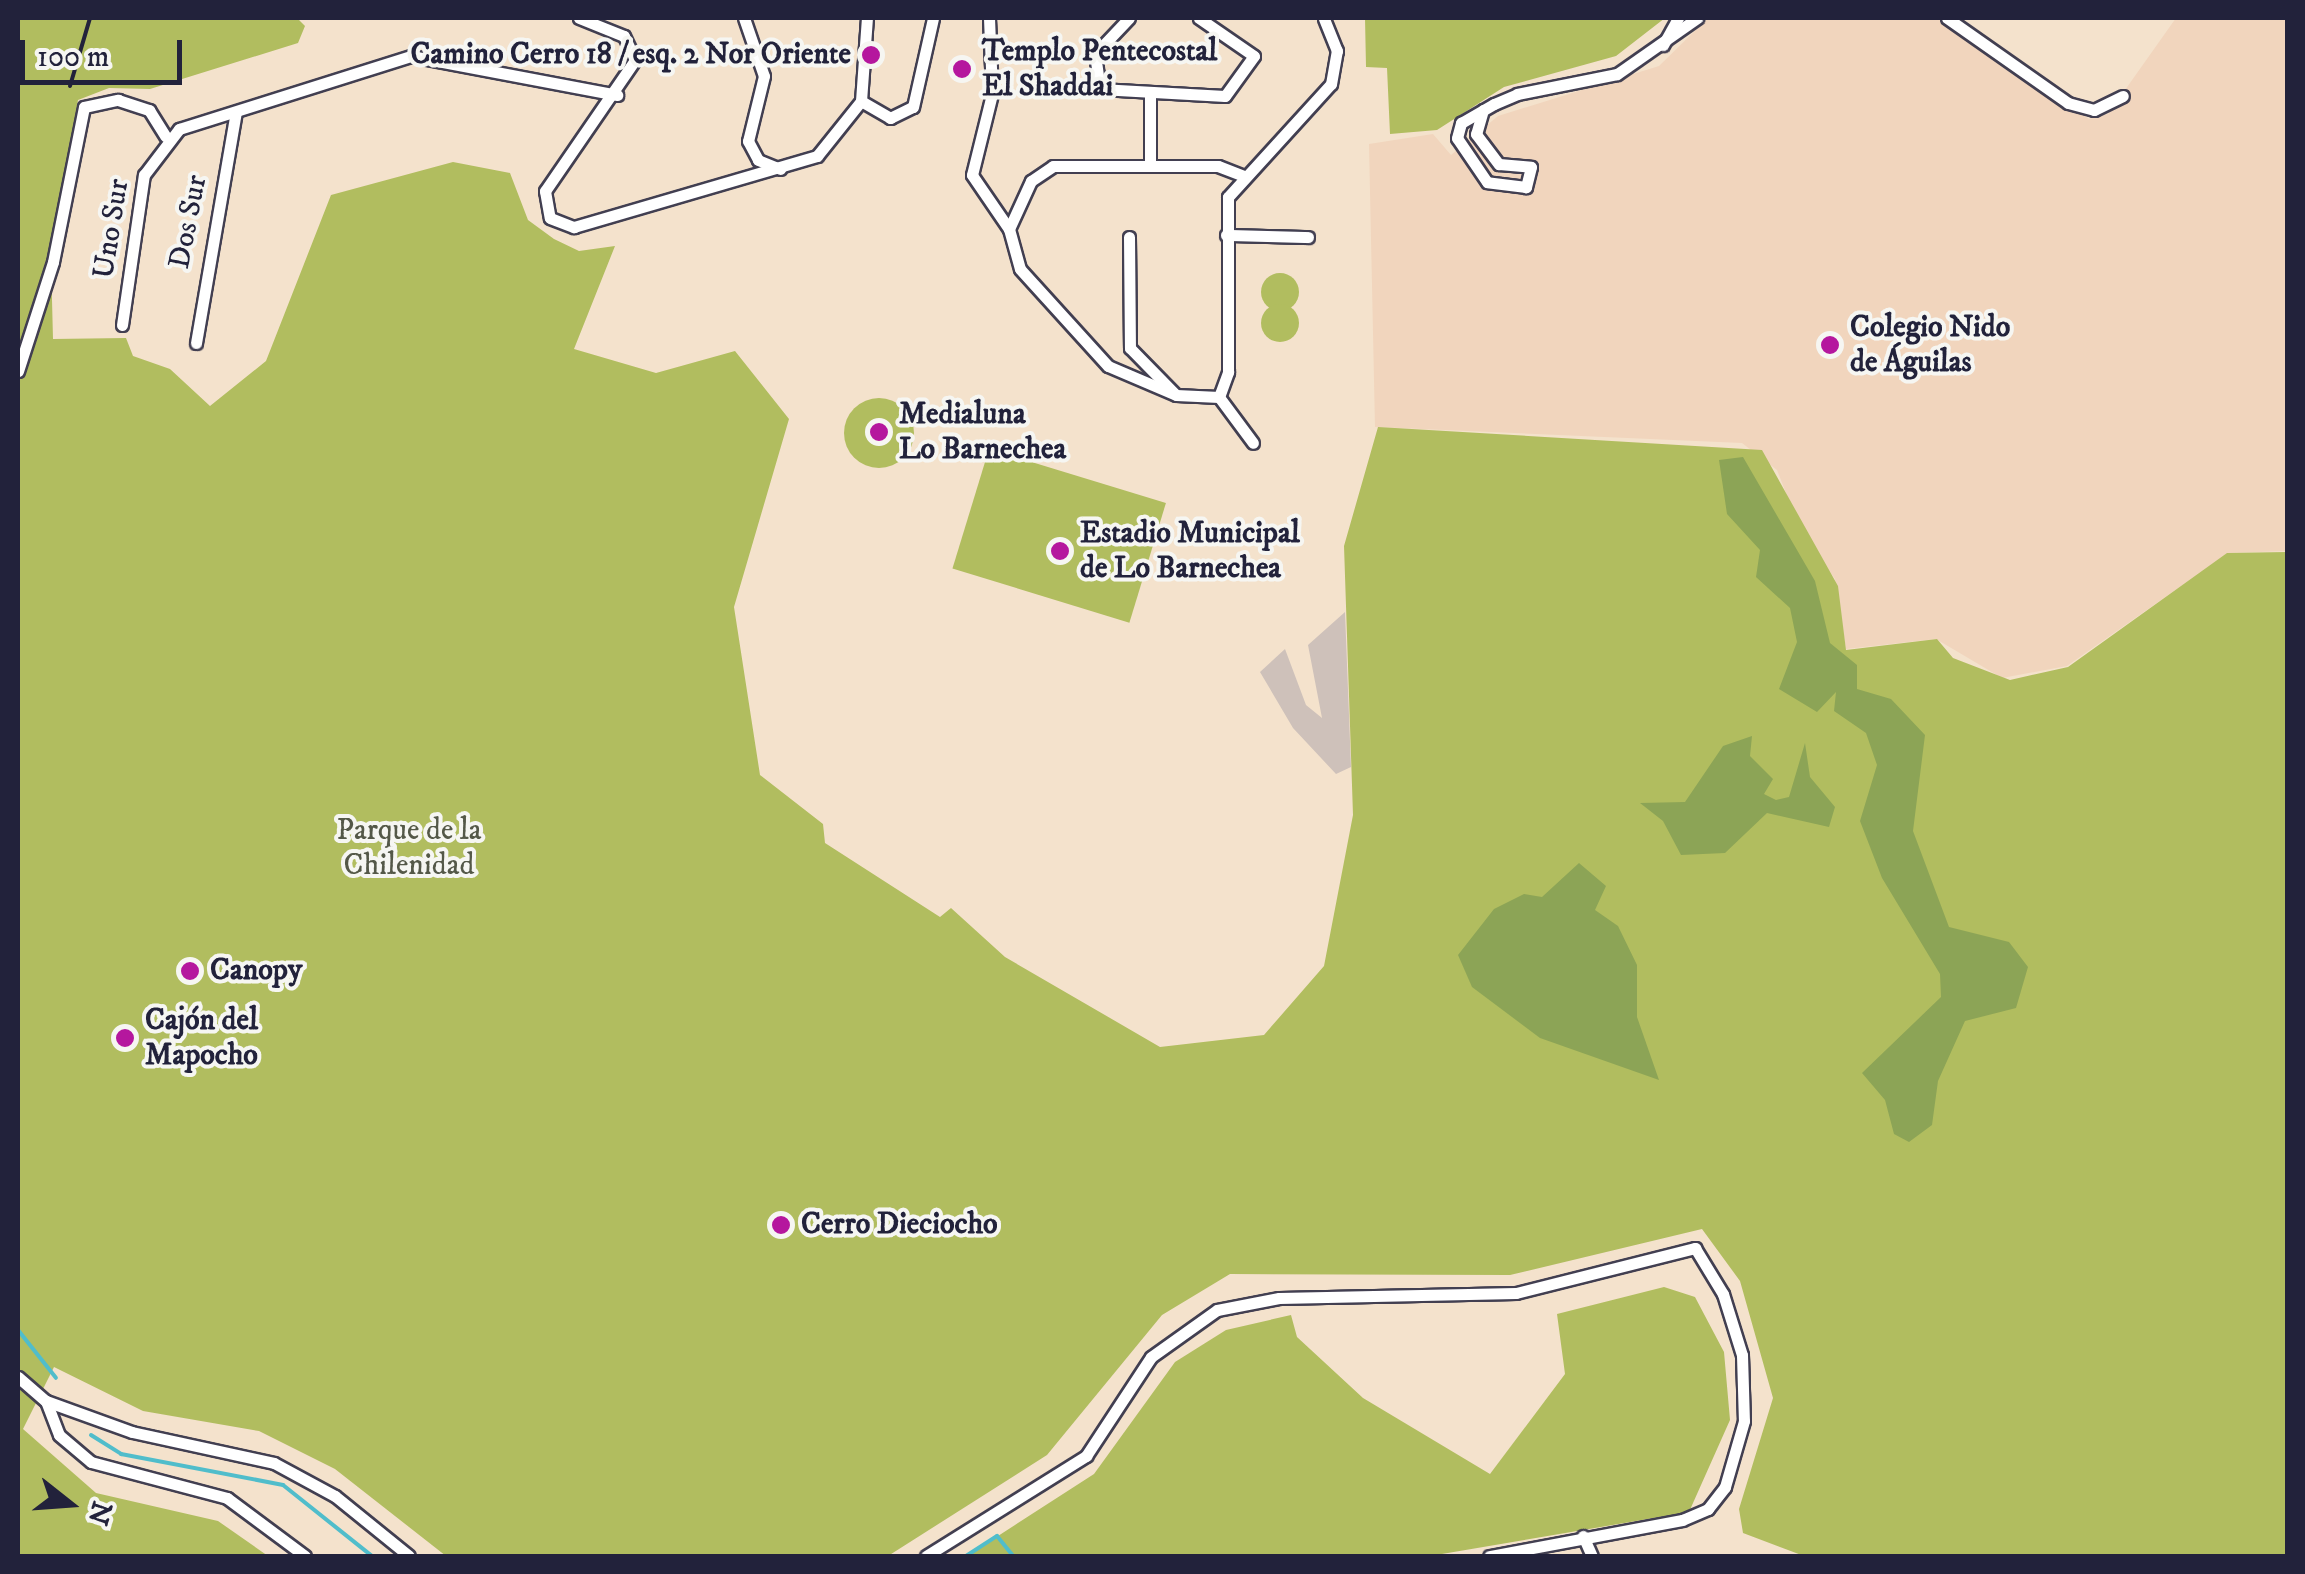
<!DOCTYPE html>
<html>
<head>
<meta charset="utf-8">
<style>
	body { margin:0 }
	#map { position:relative; width:2305px; height:1574px; overflow:hidden; background:#f4e2cc; font-family:"IM FELL DW Pica",serif }
	div>[style] { position:absolute }
	[style*='--x'] { left:calc(var(--x)*1px); top:calc(var(--y)*1px); width:calc(var(--w)*1px); rotate:calc(var(--a)*1deg) }
	.built>* { inset:0; background:#f1d5bd }
	.industrial>* { inset:0; background:#cec1ba }
	.green>* { inset:0; background:#b1bd5f; transform-origin:0 0 }
	.round { border-radius:50% }
	.forest>* { inset:0; background:#8ca456 }
	.stream>* { height:4px; margin:-2px; padding:0 2px; transform-origin:2px; border-radius:2px; background:#50bdcb }
	.roads { filter:drop-shadow(2px 0 #423f51) drop-shadow(-2px 0 #423f51) drop-shadow(0 2px #423f51) drop-shadow(0 -2px #423f51) }
	.minor>* { height:11px; margin:-5.5px; padding:0 5.5px; transform-origin:5.5px; border-radius:5.5px; background:#fff }
	.rail>* { height:4px; margin:-2px; padding:0 2px; transform-origin:2px; border-radius:2px; background:#22223b }
	.dots>* { width:28px; height:28px; translate:-50% -50%; box-sizing:border-box; border:5px solid #f6f6f2; border-radius:50% }
	span { translate:-50% -50%; white-space:nowrap; text-align:center; line-height:1.15; -webkit-text-stroke:8px #f6f6f2; paint-order:stroke }
	.poi-label { font-size:30px; color:#22223b; font-weight:700 }
	.left { translate:0 -50%; text-align:left }
	.right { translate:-100% -50%; text-align:right }
	.street-label { font-size:30px; color:#22223b }
	.park-label { font-size:30px; color:#545848 }
	.frame { position:absolute; inset:0; border:20px solid #22223b; pointer-events:none }
	.north { position:absolute; left:20px; top:1454px; width:100px; height:100px; -webkit-text-stroke:8px #f6f6f2; paint-order:stroke; rotate:107deg; font-size:28px; font-weight:700; line-height:40px; text-align:center; color:#22223b }
	.north::after { content:''; display:block; margin:auto; width:35px; height:45px; background:#22223b; clip-path:polygon(50% 0,100% 100%,50% 72%,0 100%) }
	.scale { position:absolute; left:20px; top:40px; width:162px; height:45px; box-sizing:border-box; border:5px solid #22223b; border-top:0; padding-left:12px; font-size:30px; line-height:35px; white-space:nowrap; color:#22223b; -webkit-text-stroke:8px #f6f6f2; paint-order:stroke }
</style>
</head>
<body>
<div id="map">
	<div class="built">
		<div style="clip-path:polygon(1708px 18px,1937px 18px,2089px 119px,2108px 114px,2176px 18px,2287px 18px,2287px 551px,2228px 553px,2067px 666px,2002px 678px,1936px 639px,1846px 649px,1835px 579px,1800px 529px,1777px 470px,1742px 443px,1375px 427px,1369px 144px,1433px 134px,1451px 155px,1498px 116px,1659px 66px)"></div>
	</div>
	<div class="industrial">
		<div style="clip-path:polygon(1345px 612px,1351px 767px,1336px 774px,1293px 728px,1260px 672px,1285px 649px,1306px 705px,1322px 718px,1308px 645px)"></div>
	</div>
	<div class="green">
		<div style="clip-path:polygon(18px 18px,297px 18px,305px 26px,298px 43px,150px 89px,109px 88px,78px 100px,51px 260px,53px 339px,126px 338px,133px 356px,170px 369px,210px 406px,266px 361px,331px 195px,453px 162px,510px 173px,528px 220px,554px 239px,579px 251px,615px 246px,574px 349px,656px 373px,735px 351px,789px 419px,734px 607px,760px 775px,823px 824px,825px 843px,940px 917px,951px 908px,1005px 957px,1160px 1047px,1264px 1035px,1324px 966px,1353px 815px,1344px 546px,1378px 427px,1762px 450px,1838px 586px,1846px 650px,1937px 639px,1953px 658px,2010px 680px,2068px 667px,2227px 553px,2287px 552px,2287px 1556px,1804px 1556px,1743px 1533px,1739px 1509px,1773px 1398px,1740px 1281px,1702px 1229px,1510px 1275px,1230px 1274px,1162px 1315px,1047px 1455px,888px 1556px,446px 1556px,335px 1469px,259px 1431px,143px 1411px,54px 1367px,23px 1429px,96px 1493px,218px 1521px,268px 1556px,18px 1556px)"></div>
		<div style="clip-path:polygon(1365px 18px,1665px 18px,1616px 56px,1504px 87px,1437px 130px,1390px 134px,1387px 68px,1366px 67px)"></div>
		<div class="round" style="left:1261px;top:273px;width:38px;height:38px"></div>
		<div class="round" style="left:1261px;top:304px;width:38px;height:38px"></div>
		<div class="round" style="left:844px;top:398px;width:70px;height:70px"></div>
		<div style="left:989px;top:449px;width:185px;height:125px;rotate:17deg"></div>
		<div style="clip-path:polygon(1664px 1287px,1695px 1297px,1724px 1352px,1730px 1420px,1689px 1512px,1436px 1555px,967px 1556px,1094px 1474px,1175px 1362px,1226px 1330px,1291px 1315px,1297px 1337px,1363px 1398px,1490px 1474px,1565px 1374px,1557px 1314px)"></div>
	</div>
	<div class="forest">
		<div style="clip-path:polygon(1743px 457px,1815px 581px,1830px 643px,1857px 665px,1857px 689px,1891px 699px,1925px 735px,1913px 831px,1949px 927px,2009px 942px,2028px 967px,2016px 1008px,1965px 1021px,1938px 1081px,1932px 1125px,1909px 1142px,1894px 1134px,1885px 1100px,1862px 1073px,1941px 997px,1940px 974px,1882px 878px,1860px 821px,1877px 765px,1866px 733px,1834px 711px,1836px 692px,1817px 712px,1779px 689px,1797px 642px,1790px 608px,1756px 577px,1760px 550px,1727px 514px,1719px 460px)"></div>
		<div style="clip-path:polygon(1752px 736px,1750px 756px,1773px 779px,1764px 794px,1776px 800px,1789px 797px,1805px 743px,1810px 777px,1835px 807px,1829px 827px,1767px 813px,1725px 853px,1681px 855px,1663px 821px,1640px 803px,1685px 802px,1723px 746px)"></div>
		<div style="clip-path:polygon(1579px 863px,1606px 886px,1595px 910px,1618px 926px,1637px 965px,1637px 1017px,1659px 1080px,1540px 1038px,1472px 987px,1458px 955px,1494px 909px,1524px 894px,1542px 897px)"></div>
	</div>
	<div class="stream">
		<div style="--x:18;--y:1330;--w:61;--a:51.6"></div>
		<div style="--x:91;--y:1435;--w:36;--a:32"></div>
		<div style="--x:121;--y:1454;--w:165;--a:10.8"></div>
		<div style="--x:283;--y:1485;--w:114;--a:38.6"></div>
		<div style="--x:966;--y:1556;--w:37;--a:-33"></div>
		<div style="--x:997;--y:1536;--w:26;--a:51"></div>
	</div>
	<div class="roads">
		<div class="minor">
			<div style="--x:579;--y:18;--w:48;--a:21.8"></div>
			<div style="--x:624;--y:36;--w:26;--a:65"></div>
			<div style="--x:635;--y:60;--w:159;--a:124.5"></div>
			<div style="--x:545;--y:191;--w:27;--a:80"></div>
			<div style="--x:550;--y:218;--w:26;--a:21"></div>
			<div style="--x:574;--y:227;--w:253;--a:-16.3"></div>
			<div style="--x:817;--y:156;--w:70;--a:-51.3"></div>
			<div style="--x:861;--y:101;--w:83;--a:-85.9"></div>
			<div style="--x:744;--y:18;--w:61;--a:71"></div>
			<div style="--x:764;--y:76;--w:67;--a:103.8"></div>
			<div style="--x:748;--y:141;--w:21;--a:62"></div>
			<div style="--x:758;--y:160;--w:24;--a:22"></div>
			<div style="--x:989;--y:18;--w:76;--a:87.7"></div>
			<div style="--x:992;--y:94;--w:83;--a:103.9"></div>
			<div style="--x:972;--y:175;--w:65;--a:55.6"></div>
			<div style="--x:1009;--y:229;--w:41;--a:74.6"></div>
			<div style="--x:1020;--y:269;--w:131;--a:47.8"></div>
			<div style="--x:1108;--y:366;--w:74;--a:23.1"></div>
			<div style="--x:1176;--y:395;--w:43;--a:2.7"></div>
			<div style="--x:1129;--y:18;--w:50;--a:133.4"></div>
			<div style="--x:1095;--y:54;--w:35;--a:82"></div>
			<div style="--x:1100;--y:89;--w:125;--a:3.2"></div>
			<div style="--x:1225;--y:96;--w:49;--a:-54.1"></div>
			<div style="--x:1254;--y:56;--w:67;--a:-145.4"></div>
			<div style="--x:1947;--y:18;--w:148;--a:35.1"></div>
			<div style="--x:2068;--y:103;--w:27;--a:15"></div>
			<div style="--x:2094;--y:110;--w:32;--a:-26"></div>
			<div style="--x:1663;--y:45;--w:31;--a:-61"></div>
			<div style="--x:861;--y:101;--w:34;--a:30"></div>
			<div style="--x:890;--y:118;--w:25;--a:-26"></div>
			<div style="--x:913;--y:107;--w:91;--a:-77.3"></div>
			<div style="--x:1483;--y:110;--w:25;--a:106"></div>
			<div style="--x:1476;--y:134;--w:38;--a:53"></div>
			<div style="--x:1499;--y:164;--w:32;--a:5"></div>
			<div style="--x:1531;--y:167;--w:21;--a:104"></div>
			<div style="--x:1526;--y:187;--w:39;--a:-173"></div>
			<div style="--x:1487;--y:182;--w:53;--a:-124.3"></div>
			<div style="--x:1457;--y:138;--w:16;--a:-75"></div>
			<div style="--x:1461;--y:123;--w:38;--a:-30"></div>
			<div style="--x:1494;--y:104;--w:25;--a:-23"></div>
			<div style="--x:1517;--y:94;--w:102;--a:-11.3"></div>
			<div style="--x:1617;--y:74;--w:98;--a:-35"></div>
			<div style="--x:1150;--y:166;--w:70;--a:-90"></div>
			<div style="--x:1009;--y:229;--w:53;--a:-65.4"></div>
			<div style="--x:1031;--y:181;--w:27;--a:-34"></div>
			<div style="--x:1053;--y:166;--w:165;--a:0"></div>
			<div style="--x:1218;--y:166;--w:26;--a:21"></div>
			<div style="--x:1226;--y:235;--w:82;--a:1.4"></div>
			<div style="--x:1129;--y:237;--w:111;--a:89.5"></div>
			<div style="--x:1130;--y:348;--w:63;--a:45.6"></div>
			<div style="--x:122;--y:325;--w:152;--a:-81.7"></div>
			<div style="--x:144;--y:175;--w:58;--a:-52.7"></div>
			<div style="--x:179;--y:129;--w:243;--a:-17.5"></div>
			<div style="--x:411;--y:56;--w:210;--a:10.7"></div>
			<div style="--x:196;--y:343;--w:234;--a:-80.2"></div>
			<div style="--x:18;--y:371;--w:114;--a:-72.2"></div>
			<div style="--x:53;--y:262;--w:158;--a:-78.7"></div>
			<div style="--x:84;--y:107;--w:35;--a:-12"></div>
			<div style="--x:118;--y:100;--w:33;--a:18"></div>
			<div style="--x:149;--y:110;--w:31;--a:58"></div>
			<div style="--x:1219;--y:397;--w:27;--a:-70"></div>
			<div style="--x:1228;--y:372;--w:175;--a:-90"></div>
			<div style="--x:1228;--y:197;--w:153;--a:-47.7"></div>
			<div style="--x:1331;--y:84;--w:34;--a:-80"></div>
			<div style="--x:1337;--y:51;--w:35;--a:-112"></div>
			<div style="--x:1219;--y:397;--w:57;--a:53.5"></div>
			<div style="--x:18;--y:1377;--w:37;--a:41"></div>
			<div style="--x:46;--y:1401;--w:91;--a:19.8"></div>
			<div style="--x:132;--y:1432;--w:145;--a:12.3"></div>
			<div style="--x:274;--y:1463;--w:69;--a:28.4"></div>
			<div style="--x:335;--y:1496;--w:95;--a:39"></div>
			<div style="--x:46;--y:1401;--w:36;--a:69"></div>
			<div style="--x:59;--y:1435;--w:42;--a:40.2"></div>
			<div style="--x:91;--y:1462;--w:141;--a:14.8"></div>
			<div style="--x:227;--y:1498;--w:97;--a:36.6"></div>
			<div style="--x:1583;--y:1536;--w:22;--a:66"></div>
			<div style="--x:926;--y:1556;--w:189;--a:-32"></div>
			<div style="--x:1086;--y:1456;--w:118;--a:-56.7"></div>
			<div style="--x:1151;--y:1357;--w:81;--a:-35.5"></div>
			<div style="--x:1217;--y:1310;--w:63;--a:-11"></div>
			<div style="--x:1279;--y:1298;--w:237;--a:-1.2"></div>
			<div style="--x:1516;--y:1293;--w:185;--a:-14.1"></div>
			<div style="--x:1695;--y:1248;--w:54;--a:58.7"></div>
			<div style="--x:1723;--y:1294;--w:64;--a:72.7"></div>
			<div style="--x:1742;--y:1355;--w:66;--a:88.3"></div>
			<div style="--x:1744;--y:1421;--w:69;--a:106.1"></div>
			<div style="--x:1725;--y:1487;--w:28;--a:128"></div>
			<div style="--x:1708;--y:1509;--w:28;--a:157"></div>
			<div style="--x:1682;--y:1520;--w:196;--a:169.4"></div>
		</div>
	</div>
	<div class="rail">
		<div style="--x:70;--y:86;--w:71;--a:-73.6"></div>
	</div>
	<div class="dots">
		<div style="left:871px;top:55px;background:#b5179e"></div>
		<div style="left:962px;top:69px;background:#b5179e"></div>
		<div style="left:1830px;top:345px;background:#b5179e"></div>
		<div style="left:879px;top:432px;background:#b5179e"></div>
		<div style="left:1060px;top:551px;background:#b5179e"></div>
		<div style="left:190px;top:971px;background:#b5179e"></div>
		<div style="left:125px;top:1038px;background:#b5179e"></div>
		<div style="left:781px;top:1225px;background:#b5179e"></div>
	</div>
	<div class="poi-label">
		<span class="left" style="left:982px;top:69px">Templo Pentecostal<br>El Shaddai</span>
		<span class="right" style="left:851px;top:55px">Camino Cerro 18 / esq. 2 Nor Oriente</span>
		<span class="left" style="left:1850px;top:345px">Colegio Nido<br>de Águilas</span>
		<span class="left" style="left:899px;top:432px">Medialuna<br>Lo Barnechea</span>
		<span class="left" style="left:1080px;top:551px">Estadio Municipal<br>de Lo Barnechea</span>
		<span class="left" style="left:210px;top:971px">Canopy</span>
		<span class="left" style="left:145px;top:1038px">Cajón del<br>Mapocho</span>
		<span class="left" style="left:801px;top:1225px">Cerro Dieciocho</span>
	</div>
	<div class="street-label">
		<span style="left:189px;top:222px;rotate:-79deg">Dos Sur</span>
		<span style="left:112px;top:229px;rotate:-81deg">Uno Sur</span>
	</div>
	<div class="park-label">
		<span style="left:409px;top:848px">Parque de la<br>Chilenidad</span>
	</div>
	<div class="frame"></div>
	<div class="north">N</div>
	<div class="scale">100 m</div>
</div>
</body>
</html>
